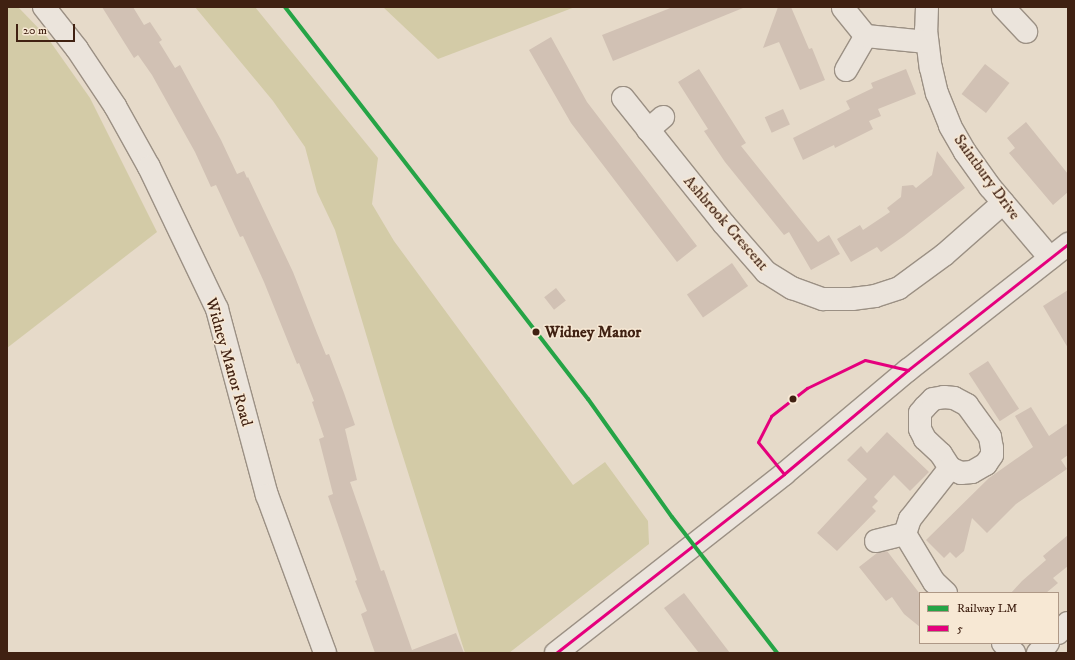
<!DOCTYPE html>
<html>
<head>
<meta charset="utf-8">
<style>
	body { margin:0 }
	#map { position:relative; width:1075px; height:660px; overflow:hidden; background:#e6dac9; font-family:"IM FELL DW Pica",serif }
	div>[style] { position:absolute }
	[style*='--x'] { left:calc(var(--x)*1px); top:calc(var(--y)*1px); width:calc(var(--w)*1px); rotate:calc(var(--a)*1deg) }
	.green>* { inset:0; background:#d3cba7 }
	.building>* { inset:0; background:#d1c1b4; transform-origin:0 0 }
	.roads { filter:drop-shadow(1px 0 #9b9084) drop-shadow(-1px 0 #9b9084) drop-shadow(0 1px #9b9084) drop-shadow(0 -1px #9b9084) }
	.minor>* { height:22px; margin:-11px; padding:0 11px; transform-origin:11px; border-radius:11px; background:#ebe4dc }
	.bus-1>* { height:3px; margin:-1.5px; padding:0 1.5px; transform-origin:1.5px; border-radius:1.5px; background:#e5007d }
	.rail-1>* { height:4px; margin:-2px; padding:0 2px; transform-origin:2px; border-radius:2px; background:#25a446 }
	.dots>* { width:11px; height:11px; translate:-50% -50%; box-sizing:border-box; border:2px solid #f7e8d4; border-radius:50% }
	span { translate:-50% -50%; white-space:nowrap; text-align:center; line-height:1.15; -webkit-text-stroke:3px #f7e8d4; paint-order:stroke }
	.street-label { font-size:16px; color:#402112 }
	.stop-label { font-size:16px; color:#402112; font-weight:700 }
	.left { translate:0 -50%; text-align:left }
	.frame { position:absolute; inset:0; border:8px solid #402112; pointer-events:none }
	.legend { position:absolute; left:919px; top:592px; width:140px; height:52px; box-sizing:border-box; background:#f7e8d4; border:1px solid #ae9886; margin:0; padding:5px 7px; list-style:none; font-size:12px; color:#402112 }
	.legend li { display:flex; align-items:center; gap:8px; height:20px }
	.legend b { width:20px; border:1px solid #ae9886 }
	.scale { position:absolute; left:16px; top:24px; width:59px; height:18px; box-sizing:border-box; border:2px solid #402112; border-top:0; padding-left:5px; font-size:12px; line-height:14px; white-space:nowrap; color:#402112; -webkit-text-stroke:3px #f7e8d4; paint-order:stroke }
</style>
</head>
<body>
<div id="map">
	<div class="green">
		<div style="clip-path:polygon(7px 7px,18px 7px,47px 37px,90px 98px,157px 232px,7px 348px)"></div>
		<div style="clip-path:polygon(195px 7px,255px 7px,378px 158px,372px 204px,394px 241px,573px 485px,605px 462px,648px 521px,649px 544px,509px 653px,465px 653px,394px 428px,335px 230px,317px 192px,305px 147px,273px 101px)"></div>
		<div style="clip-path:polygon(383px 7px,575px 7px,438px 59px)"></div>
	</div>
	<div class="building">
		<div style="clip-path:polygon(102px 7px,133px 7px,144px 25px,150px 22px,162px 40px,159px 42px,175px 68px,180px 65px,221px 140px,237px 174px,244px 171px,247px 178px,248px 177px,293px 272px,317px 333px,326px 355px,329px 354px,344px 393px,355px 425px,345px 429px,357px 480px,350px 482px,381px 571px,384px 570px,412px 650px,456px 633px,464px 653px,375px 653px,361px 614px,367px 611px,355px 581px,357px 580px,328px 496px,333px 494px,319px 439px,324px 437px,312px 402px,314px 401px,299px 363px,297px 364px,264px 282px,243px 236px,240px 237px,216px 185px,211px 187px,195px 152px,152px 75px,138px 55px,134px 58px)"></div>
		<div style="clip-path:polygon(673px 7px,743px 8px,613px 61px,602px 35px)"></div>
		<div style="clip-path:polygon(778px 7px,791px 7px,809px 49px,812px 48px,825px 80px,800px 90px,779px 42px,763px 48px)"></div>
		<div style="clip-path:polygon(551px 37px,587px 102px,697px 246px,677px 262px,571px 123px,529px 50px)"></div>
		<div style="left:985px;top:64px;width:31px;height:38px;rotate:38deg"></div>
		<div style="clip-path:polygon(699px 69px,746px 143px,741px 146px,818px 242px,829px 235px,840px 254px,811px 270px,789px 232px,784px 235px,725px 162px,704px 131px,708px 129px,678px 82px)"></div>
		<div style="clip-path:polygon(906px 69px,916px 94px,878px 109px,881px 116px,869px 121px,873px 129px,835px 148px,834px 145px,803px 160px,793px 138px,850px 109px,846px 101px,873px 88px,871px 83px)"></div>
		<div style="left:783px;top:109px;width:17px;height:20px;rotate:66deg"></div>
		<div style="clip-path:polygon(1026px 122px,1068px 174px,1068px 192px,1053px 205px,1009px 153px,1015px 148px,1007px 138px)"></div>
		<div style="clip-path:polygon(937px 151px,965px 188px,904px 236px,881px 252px,877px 247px,851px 262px,837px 239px,860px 225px,863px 230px,890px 212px,887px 208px,901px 197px,902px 186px,913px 185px,916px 188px,932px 175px)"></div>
		<div style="left:732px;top:263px;width:28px;height:55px;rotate:55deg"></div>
		<div style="left:556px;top:288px;width:16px;height:15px;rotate:52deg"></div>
		<div style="clip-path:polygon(1068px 290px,1068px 348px,1043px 306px)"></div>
		<div style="left:988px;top:361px;width:57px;height:23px;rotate:57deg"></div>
		<div style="clip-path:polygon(1031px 407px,1049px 436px,1068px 423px,1068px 455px,1061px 460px,1067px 469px,1016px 504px,987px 533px,972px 518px,964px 551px,956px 558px,950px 552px,944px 558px,926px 540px,989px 478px,1033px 447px,1015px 416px)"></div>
		<div style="clip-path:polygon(887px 432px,929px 472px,910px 491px,894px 475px,874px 497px,878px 501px,872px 507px,876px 511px,837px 551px,817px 533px,867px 479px,847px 460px,861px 446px,867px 453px)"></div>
		<div style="clip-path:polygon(1068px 535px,1068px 566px,1053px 578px,1058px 583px,1046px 593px,1011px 593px,1022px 581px,1046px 560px,1043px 556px)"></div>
		<div style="clip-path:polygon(887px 551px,920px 594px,920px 627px,904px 614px,892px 597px,886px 601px,859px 567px,877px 553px)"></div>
		<div style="clip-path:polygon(684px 593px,730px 653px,699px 653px,664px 608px)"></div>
	</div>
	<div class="roads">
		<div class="minor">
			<div style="--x:44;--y:7;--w:53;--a:51.8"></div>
			<div style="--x:77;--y:49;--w:69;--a:56.3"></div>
			<div style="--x:115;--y:106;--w:70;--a:60.9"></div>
			<div style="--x:149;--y:167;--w:157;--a:64.4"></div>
			<div style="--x:217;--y:309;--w:193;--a:75"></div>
			<div style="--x:267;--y:495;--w:168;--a:69.8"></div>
			<div style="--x:927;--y:7;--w:23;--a:92"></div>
			<div style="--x:926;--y:30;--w:38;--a:83"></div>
			<div style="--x:931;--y:68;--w:26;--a:77"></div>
			<div style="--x:937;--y:93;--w:35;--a:68"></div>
			<div style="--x:950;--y:126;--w:30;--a:60"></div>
			<div style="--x:965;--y:152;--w:43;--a:54.5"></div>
			<div style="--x:990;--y:187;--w:93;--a:49.8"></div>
			<div style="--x:1003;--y:7;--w:34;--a:47"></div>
			<div style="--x:843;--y:8;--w:36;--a:51"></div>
			<div style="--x:846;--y:70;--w:39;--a:-60"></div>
			<div style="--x:866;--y:36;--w:61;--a:5.6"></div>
			<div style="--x:623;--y:98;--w:161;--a:51.3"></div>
			<div style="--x:724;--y:224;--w:64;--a:48.8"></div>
			<div style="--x:766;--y:272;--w:31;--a:32"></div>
			<div style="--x:792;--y:288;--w:33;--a:20"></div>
			<div style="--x:823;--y:299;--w:29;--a:0"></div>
			<div style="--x:852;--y:299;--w:23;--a:-7"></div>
			<div style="--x:875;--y:296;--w:25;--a:-18"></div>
			<div style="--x:899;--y:288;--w:56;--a:-36.3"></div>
			<div style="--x:944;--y:255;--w:79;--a:-41.4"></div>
			<div style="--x:648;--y:130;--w:20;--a:-41"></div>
			<div style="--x:944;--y:397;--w:10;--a:6"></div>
			<div style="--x:954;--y:398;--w:15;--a:28"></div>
			<div style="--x:967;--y:405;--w:39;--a:54"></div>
			<div style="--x:990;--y:437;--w:11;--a:80"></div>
			<div style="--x:992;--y:448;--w:7;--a:90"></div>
			<div style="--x:992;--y:455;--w:11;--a:124"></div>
			<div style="--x:986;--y:464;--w:16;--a:150"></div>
			<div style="--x:972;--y:472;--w:11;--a:175"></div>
			<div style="--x:961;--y:473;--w:12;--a:-156"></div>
			<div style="--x:950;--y:468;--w:17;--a:-123"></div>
			<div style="--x:941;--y:454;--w:22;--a:-137"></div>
			<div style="--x:925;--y:439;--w:11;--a:-117"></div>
			<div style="--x:920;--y:429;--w:16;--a:-90"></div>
			<div style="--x:920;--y:413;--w:8;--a:-50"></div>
			<div style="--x:925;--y:407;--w:11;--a:-45"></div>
			<div style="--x:933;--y:399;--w:11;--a:-10"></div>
			<div style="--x:876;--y:541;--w:30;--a:-14"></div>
			<div style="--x:946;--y:593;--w:16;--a:-137"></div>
			<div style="--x:934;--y:582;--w:56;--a:-121.1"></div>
			<div style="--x:905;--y:534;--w:16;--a:-72"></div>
			<div style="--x:910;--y:519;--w:65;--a:-51.9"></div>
			<div style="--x:1058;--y:633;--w:14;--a:-45"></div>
			<div style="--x:1003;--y:643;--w:15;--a:42"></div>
			<div style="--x:556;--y:653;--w:290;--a:-38.1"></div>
			<div style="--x:784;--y:474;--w:162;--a:-40"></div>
			<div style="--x:908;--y:370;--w:204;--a:-38.2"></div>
			<div style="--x:1038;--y:653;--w:14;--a:-45"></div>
		</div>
	</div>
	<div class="bus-1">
		<div style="--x:784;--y:474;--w:41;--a:-129.1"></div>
		<div style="--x:758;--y:442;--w:29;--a:-63"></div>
		<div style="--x:771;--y:416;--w:46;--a:-37.9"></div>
		<div style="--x:807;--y:388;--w:64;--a:-25.8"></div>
		<div style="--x:865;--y:360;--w:44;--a:13.1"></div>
		<div style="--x:556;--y:653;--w:290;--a:-38.1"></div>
		<div style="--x:784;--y:474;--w:162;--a:-40"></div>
		<div style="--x:908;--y:370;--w:204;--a:-38.2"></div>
	</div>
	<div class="rail-1">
		<div style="--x:285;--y:7;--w:495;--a:52.3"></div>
		<div style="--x:588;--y:399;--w:145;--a:54.6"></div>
		<div style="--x:672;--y:517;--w:172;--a:52.3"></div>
	</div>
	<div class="dots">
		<div style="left:536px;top:332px;background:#402112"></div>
		<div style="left:793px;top:399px;background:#402112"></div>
	</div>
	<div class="street-label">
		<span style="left:987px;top:177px;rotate:54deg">Saintbury Drive</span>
		<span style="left:726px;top:223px;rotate:49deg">Ashbrook Crescent</span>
		<span style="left:229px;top:362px;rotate:74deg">Widney Manor Road</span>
	</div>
	<div class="stop-label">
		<span class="left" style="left:545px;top:332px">Widney Manor</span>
	</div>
	<div class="frame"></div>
	<ul class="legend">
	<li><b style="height:5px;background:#25a446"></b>Railway LM</li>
	<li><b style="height:5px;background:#e5007d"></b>5</li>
	</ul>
	<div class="scale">20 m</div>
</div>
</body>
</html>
